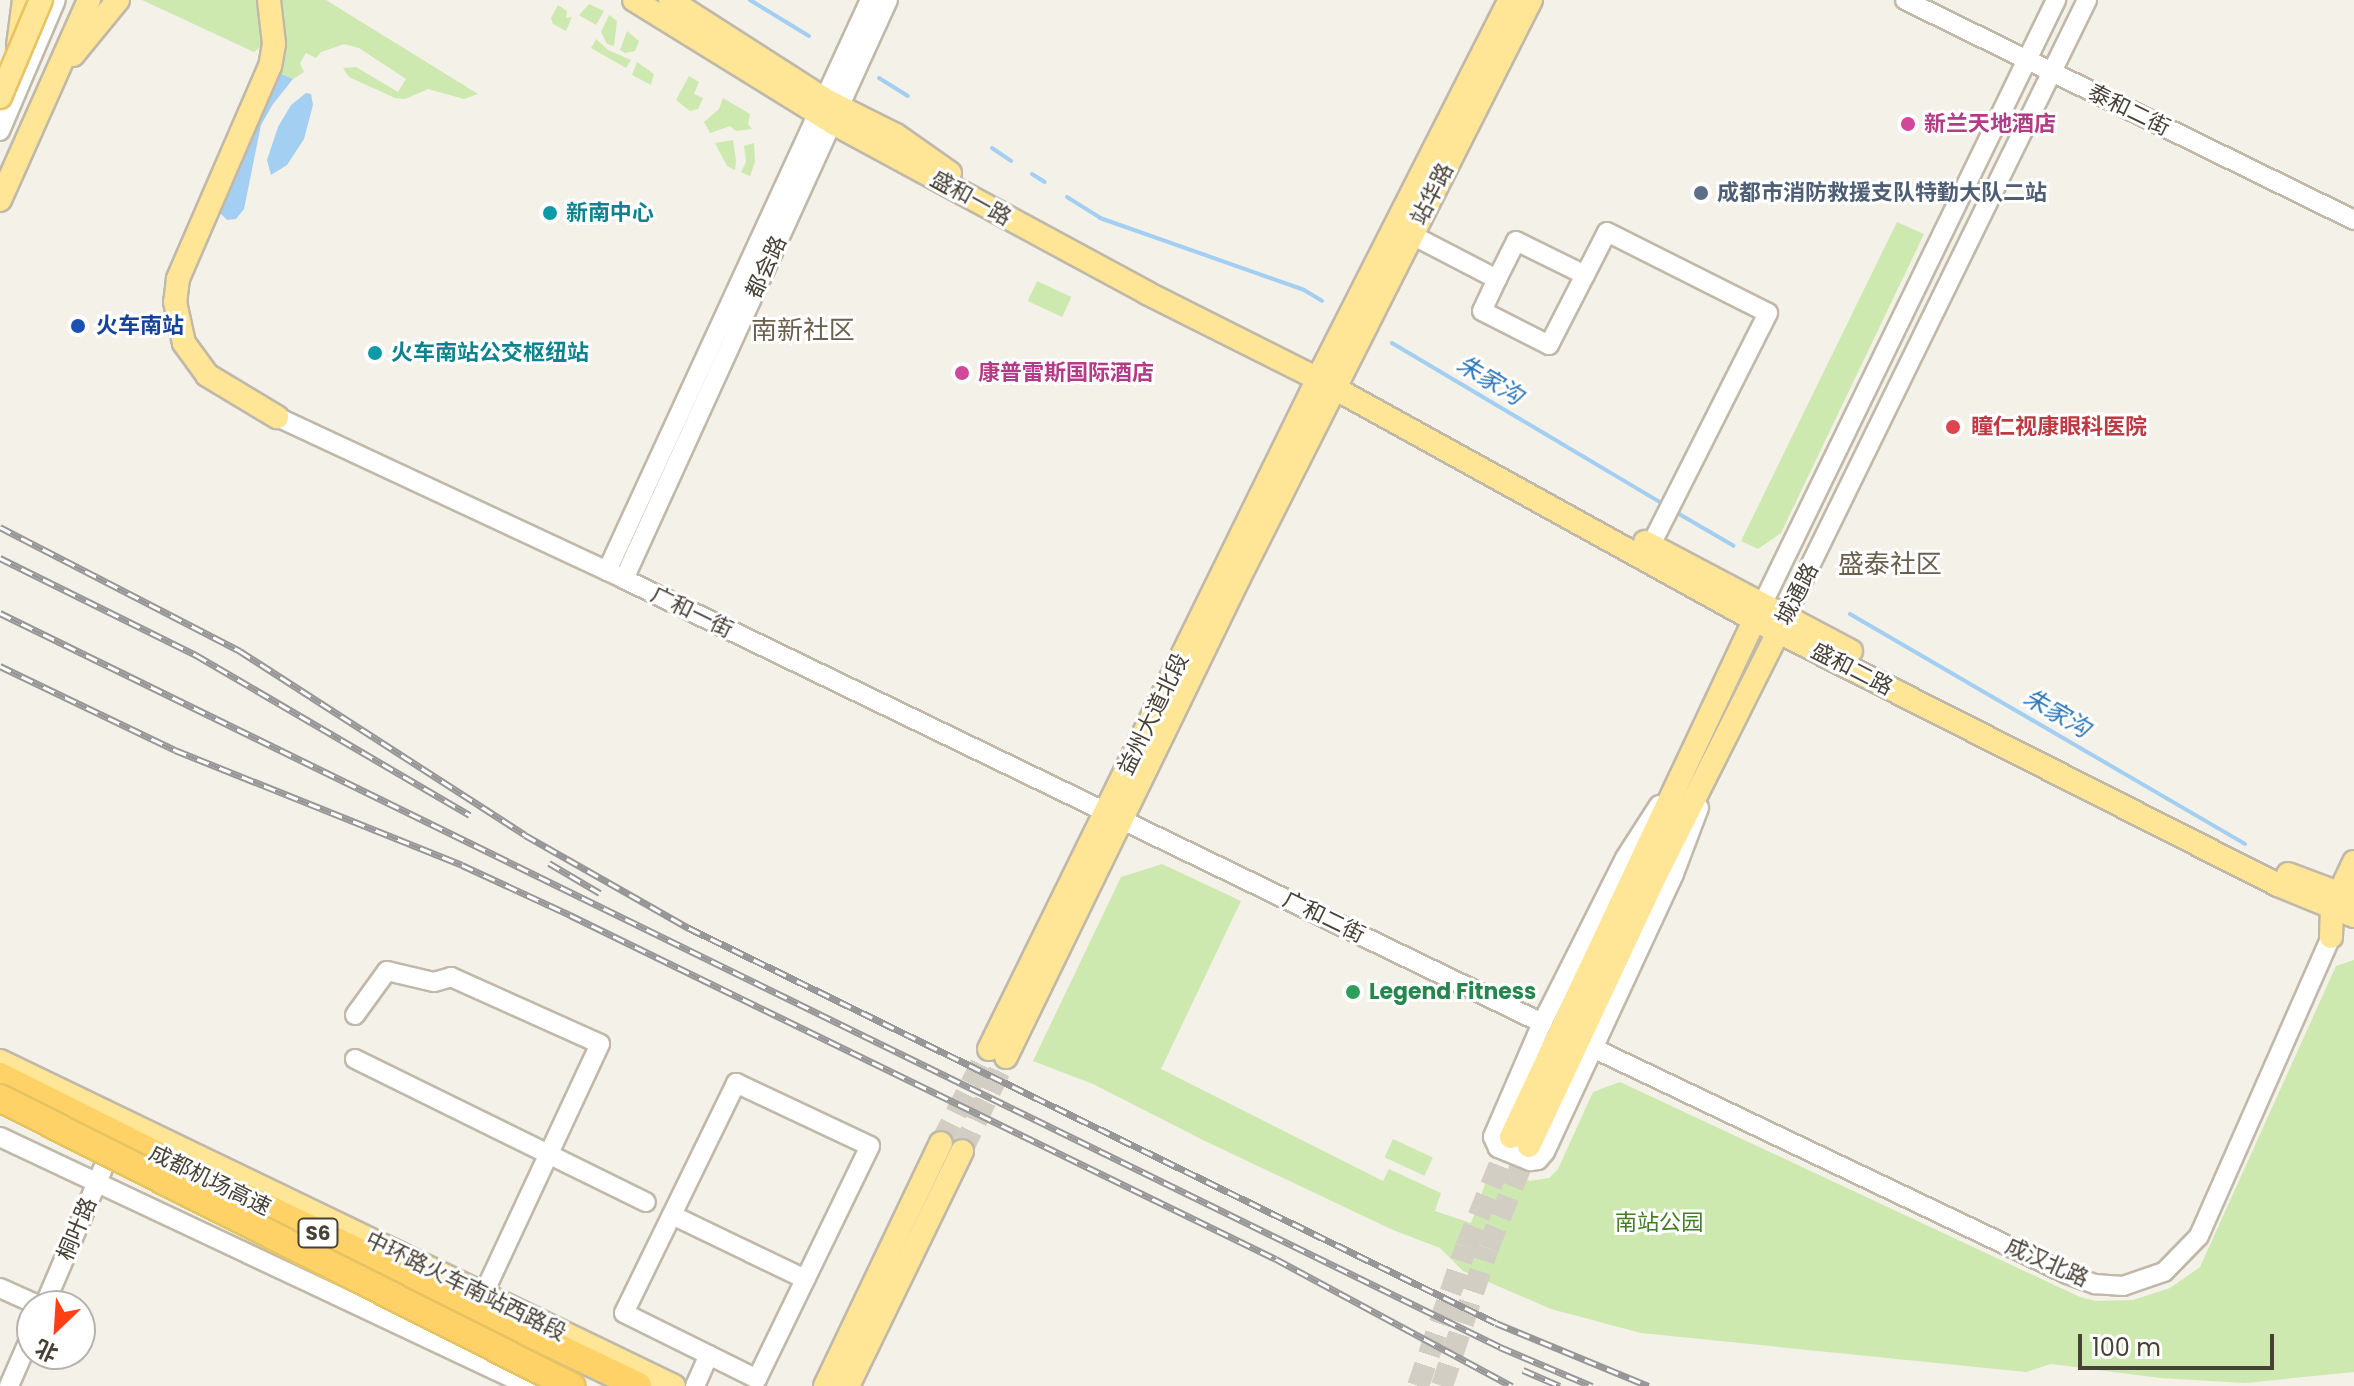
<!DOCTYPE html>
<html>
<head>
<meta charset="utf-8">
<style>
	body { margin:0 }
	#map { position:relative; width:2354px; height:1386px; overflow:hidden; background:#f4f1e8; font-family:Poppins,"Noto Sans SC",sans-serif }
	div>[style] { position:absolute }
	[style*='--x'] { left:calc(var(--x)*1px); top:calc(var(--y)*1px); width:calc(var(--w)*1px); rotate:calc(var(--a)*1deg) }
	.green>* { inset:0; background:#cde9af; transform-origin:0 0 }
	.water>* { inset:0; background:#a2cff2 }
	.stream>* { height:4px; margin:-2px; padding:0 2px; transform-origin:2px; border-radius:2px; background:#a2cff2 }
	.major-tunnel>* { height:22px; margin-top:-11px; transform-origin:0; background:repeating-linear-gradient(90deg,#d2cec4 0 22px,transparent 0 33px) }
	.roads { filter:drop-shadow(2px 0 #c0b9aa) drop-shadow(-2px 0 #c0b9aa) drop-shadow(0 2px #c0b9aa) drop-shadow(0 -2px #c0b9aa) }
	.minor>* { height:18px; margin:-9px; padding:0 9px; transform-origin:9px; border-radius:9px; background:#fff }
	.major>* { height:22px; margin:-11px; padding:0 11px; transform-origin:11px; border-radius:11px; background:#ffe596 }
	.highway>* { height:26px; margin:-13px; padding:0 13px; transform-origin:13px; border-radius:13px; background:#ffd268 }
	.rail>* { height:7px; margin-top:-3.5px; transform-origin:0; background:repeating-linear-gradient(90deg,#fff 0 12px,#979797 0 24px); box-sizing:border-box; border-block:2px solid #979797 }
	.bridges { filter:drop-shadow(2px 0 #e7c463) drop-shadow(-2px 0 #e7c463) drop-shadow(0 2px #e7c463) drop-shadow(0 -2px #e7c463) }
	.major-bridge>* { height:22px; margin:-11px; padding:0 11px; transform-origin:11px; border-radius:11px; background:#ffe596 }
	.highway-bridge>* { height:26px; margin:-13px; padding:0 13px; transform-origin:13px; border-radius:13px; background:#ffd268 }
	.dots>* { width:22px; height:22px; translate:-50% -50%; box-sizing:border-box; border:4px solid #fff; border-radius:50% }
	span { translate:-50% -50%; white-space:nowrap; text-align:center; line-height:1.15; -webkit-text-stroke:6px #fff; paint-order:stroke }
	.shield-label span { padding:2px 6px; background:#fff; border:2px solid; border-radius:6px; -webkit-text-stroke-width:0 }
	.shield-label { font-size:20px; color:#484136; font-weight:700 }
	.street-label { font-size:22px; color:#484136 }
	.hotel-label { font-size:22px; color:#b23c85; font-weight:700 }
	.left { translate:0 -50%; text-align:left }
	.service-label { font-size:22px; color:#4e5e75; font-weight:700 }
	.culture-label { font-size:22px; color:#0d838f; font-weight:700 }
	.transit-label { font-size:22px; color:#164399; font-weight:700 }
	.health-label { font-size:22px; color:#be3a42; font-weight:700 }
	.leisure-label { font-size:22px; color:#27864d; font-weight:700 }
	.park-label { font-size:22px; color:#447c27 }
	.water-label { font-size:24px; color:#2c77b7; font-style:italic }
	.quarter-label { font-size:26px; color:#6b604d }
	.north { position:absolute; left:16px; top:1290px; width:80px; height:80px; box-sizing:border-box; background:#fff; border:2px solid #b6b3af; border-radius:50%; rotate:205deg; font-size:22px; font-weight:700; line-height:32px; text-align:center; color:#484136 }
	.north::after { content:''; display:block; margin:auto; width:28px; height:36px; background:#ff4014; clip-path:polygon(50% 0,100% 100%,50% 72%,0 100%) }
	.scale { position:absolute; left:2078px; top:1334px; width:196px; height:36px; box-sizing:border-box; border:4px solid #484136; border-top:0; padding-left:10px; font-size:24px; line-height:28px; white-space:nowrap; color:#484136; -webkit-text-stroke:6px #fff; paint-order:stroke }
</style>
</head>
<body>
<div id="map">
	<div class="green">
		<div style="clip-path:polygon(142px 0,326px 0,478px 94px,464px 99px,428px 89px,405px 99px,395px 98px,349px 77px,343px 68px,356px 67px,398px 92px,406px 79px,359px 48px,344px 44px,321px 52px,316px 58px,306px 53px,300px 63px,304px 72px,293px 79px,275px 71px,277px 35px,254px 52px)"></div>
		<div style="clip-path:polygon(589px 4px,604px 11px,596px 25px,579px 15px)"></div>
		<div style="clip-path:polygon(558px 5px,567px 11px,566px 18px,572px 17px,566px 31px,553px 24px,551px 18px)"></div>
		<div style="clip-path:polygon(609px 15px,617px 21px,614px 46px,607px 44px,601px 32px)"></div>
		<div style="clip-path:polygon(627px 31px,639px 41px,635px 51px,625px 53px,620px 50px)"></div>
		<div style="clip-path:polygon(596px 39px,608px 50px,631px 60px,626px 68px,591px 48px)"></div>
		<div style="clip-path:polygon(637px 62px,654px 74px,651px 85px,632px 75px)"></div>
		<div style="clip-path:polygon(689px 76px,699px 82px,694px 94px,703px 98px,698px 109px,690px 111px,676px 100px)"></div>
		<div style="clip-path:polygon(723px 98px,750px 114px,748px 124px,752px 129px,736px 131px,730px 126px,710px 133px,704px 122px,719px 109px)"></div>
		<div style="clip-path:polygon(733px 140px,736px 161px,735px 170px,727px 166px,715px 143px)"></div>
		<div style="clip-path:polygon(754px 143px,755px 162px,750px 176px,741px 172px,746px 162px,744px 146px)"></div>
		<div style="clip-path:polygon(1897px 222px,1924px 234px,1781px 533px,1758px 549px,1741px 541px)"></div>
		<div style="left:1037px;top:281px;width:38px;height:22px;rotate:25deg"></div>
		<div style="clip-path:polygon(1162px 864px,1241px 901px,1161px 1069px,1383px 1181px,1389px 1169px,1441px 1193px,1435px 1211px,1471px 1223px,1491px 1167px,1530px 1181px,1549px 1178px,1558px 1169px,1593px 1092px,1620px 1082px,2080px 1297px,2096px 1301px,2133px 1300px,2170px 1288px,2200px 1267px,2336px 966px,2354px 960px,2354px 1372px,2245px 1383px,2160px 1378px,2051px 1364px,2026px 1372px,1641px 1333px,1551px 1309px,1463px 1271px,1440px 1248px,1393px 1230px,1203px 1140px,1093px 1084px,1033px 1061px,1121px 877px)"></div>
		<div style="left:1393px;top:1139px;width:44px;height:20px;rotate:25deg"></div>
	</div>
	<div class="water">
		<div style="clip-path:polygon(279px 73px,293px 79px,273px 104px,261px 125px,244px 209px,236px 219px,227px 220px,221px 214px,221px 207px)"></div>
		<div style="clip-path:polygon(306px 93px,311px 94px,313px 105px,304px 139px,287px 165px,271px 175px,267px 160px,278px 127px,291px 105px)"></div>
	</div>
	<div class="stream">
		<div style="--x:750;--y:0;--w:69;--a:31.4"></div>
		<div style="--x:879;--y:78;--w:34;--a:32"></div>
		<div style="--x:992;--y:148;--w:23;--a:34"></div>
		<div style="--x:1032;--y:174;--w:15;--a:32"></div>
		<div style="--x:1067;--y:197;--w:39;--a:32"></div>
		<div style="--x:1100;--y:218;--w:216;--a:19.4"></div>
		<div style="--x:1304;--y:290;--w:21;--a:31"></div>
		<div style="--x:1392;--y:343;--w:319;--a:30.7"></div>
		<div style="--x:1674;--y:511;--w:69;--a:30.3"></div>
		<div style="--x:1850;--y:614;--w:457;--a:30.2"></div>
	</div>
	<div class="major-tunnel">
		<div style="--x:941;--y:1143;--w:106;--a:-62.9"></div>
		<div style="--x:962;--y:1151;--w:104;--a:-64.9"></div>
		<div style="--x:1418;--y:1386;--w:147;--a:-70.9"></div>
		<div style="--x:1466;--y:1247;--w:119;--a:-67.8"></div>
		<div style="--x:1442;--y:1386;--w:145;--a:-71.6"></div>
		<div style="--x:1488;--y:1248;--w:110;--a:-68.1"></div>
	</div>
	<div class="roads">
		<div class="minor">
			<div style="--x:1905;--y:0;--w:500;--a:26.1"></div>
			<div style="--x:0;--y:131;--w:142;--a:-66.9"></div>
			<div style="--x:1412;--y:235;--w:96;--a:27.4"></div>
			<div style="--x:1497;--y:279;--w:35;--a:115"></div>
			<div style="--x:1482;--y:311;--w:75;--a:26.9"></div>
			<div style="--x:1549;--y:345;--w:79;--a:-62.8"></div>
			<div style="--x:1497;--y:279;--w:42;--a:-63.4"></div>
			<div style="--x:1516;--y:241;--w:77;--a:26.2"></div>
			<div style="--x:1585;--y:275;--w:48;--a:-62.9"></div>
			<div style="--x:1607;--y:232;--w:180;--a:26.7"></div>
			<div style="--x:1768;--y:313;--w:260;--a:116.8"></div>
			<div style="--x:277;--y:417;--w:383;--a:25"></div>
			<div style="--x:624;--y:579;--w:1020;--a:25.81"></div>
			<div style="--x:607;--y:571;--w:629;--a:-65.27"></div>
			<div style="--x:624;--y:579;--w:636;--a:-65.49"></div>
			<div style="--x:1762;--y:605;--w:673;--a:-64.08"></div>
			<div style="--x:1785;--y:617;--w:687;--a:-63.92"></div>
			<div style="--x:1659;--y:805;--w:63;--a:122.7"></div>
			<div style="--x:1625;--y:858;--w:185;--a:116.7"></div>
			<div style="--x:1542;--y:1023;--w:124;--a:113.3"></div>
			<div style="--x:1493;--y:1137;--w:12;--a:66"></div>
			<div style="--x:1498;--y:1148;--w:35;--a:22"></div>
			<div style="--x:1530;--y:1161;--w:8;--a:-7"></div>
			<div style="--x:1538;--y:1160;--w:11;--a:-49"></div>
			<div style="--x:1545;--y:1152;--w:306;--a:-65.1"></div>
			<div style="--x:1674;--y:874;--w:71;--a:-69.3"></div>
			<div style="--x:355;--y:1015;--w:54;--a:-54"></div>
			<div style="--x:387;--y:971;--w:48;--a:13.2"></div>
			<div style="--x:434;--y:982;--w:18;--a:-16"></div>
			<div style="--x:451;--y:977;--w:163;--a:24.2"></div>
			<div style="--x:600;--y:1044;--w:277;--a:115"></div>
			<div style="--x:1593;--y:1048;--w:525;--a:25.49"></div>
			<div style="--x:2067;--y:1274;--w:30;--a:20"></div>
			<div style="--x:2095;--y:1284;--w:28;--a:4"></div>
			<div style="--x:2123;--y:1286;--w:43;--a:-18.9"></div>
			<div style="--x:2164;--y:1272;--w:50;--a:-45.8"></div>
			<div style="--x:2199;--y:1236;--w:327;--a:-66.2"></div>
			<div style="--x:355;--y:1059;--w:324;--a:26.2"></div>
			<div style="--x:736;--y:1083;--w:148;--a:25.2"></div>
			<div style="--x:870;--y:1146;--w:259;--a:115.9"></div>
			<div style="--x:757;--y:1379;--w:148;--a:-153.6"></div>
			<div style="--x:624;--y:1313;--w:256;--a:-64"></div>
			<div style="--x:0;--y:1137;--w:585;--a:25.21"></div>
			<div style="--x:672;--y:1215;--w:148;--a:25.7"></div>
			<div style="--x:0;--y:1288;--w:44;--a:24.2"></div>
			<div style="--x:44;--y:1306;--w:168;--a:-66.8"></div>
			<div style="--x:9;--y:1386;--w:58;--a:-66.5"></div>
			<div style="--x:695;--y:1386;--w:34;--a:-66"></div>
		</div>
		<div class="major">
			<div style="--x:269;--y:0;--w:44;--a:83.5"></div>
			<div style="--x:274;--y:44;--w:22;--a:100"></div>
			<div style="--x:270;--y:66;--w:232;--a:113.4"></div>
			<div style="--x:178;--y:279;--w:23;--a:97"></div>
			<div style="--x:175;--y:302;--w:42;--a:77.6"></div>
			<div style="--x:184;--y:343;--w:39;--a:54"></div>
			<div style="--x:207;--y:375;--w:82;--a:31"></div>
			<div style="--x:634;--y:0;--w:234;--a:31.7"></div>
			<div style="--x:833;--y:123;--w:357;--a:28.4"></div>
			<div style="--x:1147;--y:293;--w:191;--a:26.7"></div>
			<div style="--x:1318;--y:379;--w:499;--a:28.9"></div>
			<div style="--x:1755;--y:620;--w:586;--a:26.87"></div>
			<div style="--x:2278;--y:885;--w:82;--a:22.2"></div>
			<div style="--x:670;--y:0;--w:183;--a:32.7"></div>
			<div style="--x:824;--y:99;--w:80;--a:26.6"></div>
			<div style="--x:896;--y:135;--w:66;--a:35.1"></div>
			<div style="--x:18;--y:46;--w:46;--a:-82.6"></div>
			<div style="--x:73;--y:55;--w:71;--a:-50.7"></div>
			<div style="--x:0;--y:200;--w:219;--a:-66"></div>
			<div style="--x:1645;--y:542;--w:233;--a:27.9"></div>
			<div style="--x:2288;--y:874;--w:71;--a:20.7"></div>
			<div style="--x:2331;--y:937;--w:28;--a:-88"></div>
			<div style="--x:2332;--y:909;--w:52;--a:-64.9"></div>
			<div style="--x:989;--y:1049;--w:758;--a:-63.87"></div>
			<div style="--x:1323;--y:368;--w:413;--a:-63.1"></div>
			<div style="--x:1006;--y:1057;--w:530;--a:-64.06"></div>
			<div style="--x:1238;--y:580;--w:650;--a:-63.2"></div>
			<div style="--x:0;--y:1061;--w:748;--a:25.74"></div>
			<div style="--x:1511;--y:1137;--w:587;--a:-64.79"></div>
			<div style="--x:1529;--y:1146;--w:295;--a:-64.9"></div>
			<div style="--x:1654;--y:879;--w:292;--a:-63.3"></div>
			<div style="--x:825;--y:1386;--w:269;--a:-64.5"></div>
			<div style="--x:848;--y:1386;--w:261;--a:-64.1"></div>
		</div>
		<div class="highway">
			<div style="--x:0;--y:1076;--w:210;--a:26.6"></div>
			<div style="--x:188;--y:1170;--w:499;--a:25.6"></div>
		</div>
	</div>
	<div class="rail">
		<div style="--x:0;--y:527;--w:270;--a:27.3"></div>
		<div style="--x:240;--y:651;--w:339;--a:32.8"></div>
		<div style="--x:525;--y:835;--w:189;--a:29.6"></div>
		<div style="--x:689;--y:928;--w:898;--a:26.08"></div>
		<div style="--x:1496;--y:1323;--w:165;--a:22.4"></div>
		<div style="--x:0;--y:558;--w:219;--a:26.3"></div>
		<div style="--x:196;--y:655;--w:317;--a:30.3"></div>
		<div style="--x:0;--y:613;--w:1670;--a:26.07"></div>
		<div style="--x:1500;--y:1347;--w:100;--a:23"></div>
		<div style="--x:0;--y:666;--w:194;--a:25.6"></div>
		<div style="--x:175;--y:750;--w:309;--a:21.8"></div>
		<div style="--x:462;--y:865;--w:119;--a:24.8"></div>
		<div style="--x:570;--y:915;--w:785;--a:25.98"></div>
		<div style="--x:1276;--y:1259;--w:268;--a:28.3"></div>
		<div style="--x:549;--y:863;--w:59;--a:30.5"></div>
		<div style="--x:1523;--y:1370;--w:40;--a:23.4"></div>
	</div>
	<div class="bridges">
		<div class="major-bridge">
			<div style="--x:0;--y:97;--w:105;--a:-67.1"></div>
		</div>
		<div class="highway-bridge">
			<div style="--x:0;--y:1098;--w:640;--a:26.77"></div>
		</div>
	</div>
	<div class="dots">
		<div style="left:1908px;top:124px;background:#d1479c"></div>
		<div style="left:1701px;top:193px;background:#5c6f8a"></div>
		<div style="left:550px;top:213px;background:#0f9aa8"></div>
		<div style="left:78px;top:326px;background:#1a4fb4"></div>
		<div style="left:375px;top:353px;background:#0f9aa8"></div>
		<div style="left:962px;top:373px;background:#d1479c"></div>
		<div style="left:1953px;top:427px;background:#e0444e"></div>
		<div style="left:1353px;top:992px;background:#2e9e5b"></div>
	</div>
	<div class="shield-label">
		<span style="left:318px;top:1233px">S6</span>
	</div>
	<div class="street-label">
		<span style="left:2129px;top:110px;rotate:26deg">泰和二街</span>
		<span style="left:1432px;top:194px;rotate:-63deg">站华路</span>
		<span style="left:971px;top:198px;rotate:29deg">盛和一路</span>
		<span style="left:766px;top:267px;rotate:-65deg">都会路</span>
		<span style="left:1797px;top:594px;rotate:-63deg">城通路</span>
		<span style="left:692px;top:612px;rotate:26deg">广和一街</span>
		<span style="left:1852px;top:669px;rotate:27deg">盛和二路</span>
		<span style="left:1153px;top:714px;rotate:-64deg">益州大道北段</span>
		<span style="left:1324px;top:917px;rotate:26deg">广和二街</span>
		<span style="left:210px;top:1180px;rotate:26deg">成都机场高速</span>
		<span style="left:77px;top:1229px;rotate:-67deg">桐叶路</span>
		<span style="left:2047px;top:1262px;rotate:24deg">成汉北路</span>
		<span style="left:466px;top:1286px;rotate:26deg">中环路火车南站西路段</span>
	</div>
	<div class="hotel-label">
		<span class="left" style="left:1924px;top:124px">新兰天地酒店</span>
		<span class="left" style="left:978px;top:373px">康普雷斯国际酒店</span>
	</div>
	<div class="service-label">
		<span class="left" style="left:1717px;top:193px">成都市消防救援支队特勤大队二站</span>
	</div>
	<div class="culture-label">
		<span class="left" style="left:566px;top:213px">新南中心</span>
		<span class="left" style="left:391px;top:353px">火车南站公交枢纽站</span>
	</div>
	<div class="transit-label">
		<span class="left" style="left:96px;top:326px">火车南站</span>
	</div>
	<div class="health-label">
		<span class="left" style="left:1971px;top:427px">瞳仁视康眼科医院</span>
	</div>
	<div class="leisure-label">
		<span class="left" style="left:1369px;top:992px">Legend Fitness</span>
	</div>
	<div class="park-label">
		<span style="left:1659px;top:1223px">南站公园</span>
	</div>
	<div class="water-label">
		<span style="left:1490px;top:380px;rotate:31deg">朱家沟</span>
		<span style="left:2057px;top:713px;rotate:30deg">朱家沟</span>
	</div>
	<div class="quarter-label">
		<span style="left:803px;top:331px">南新社区</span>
		<span style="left:1890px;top:565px">盛泰社区</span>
	</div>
	<div class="north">北</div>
	<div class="scale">100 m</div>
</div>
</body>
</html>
